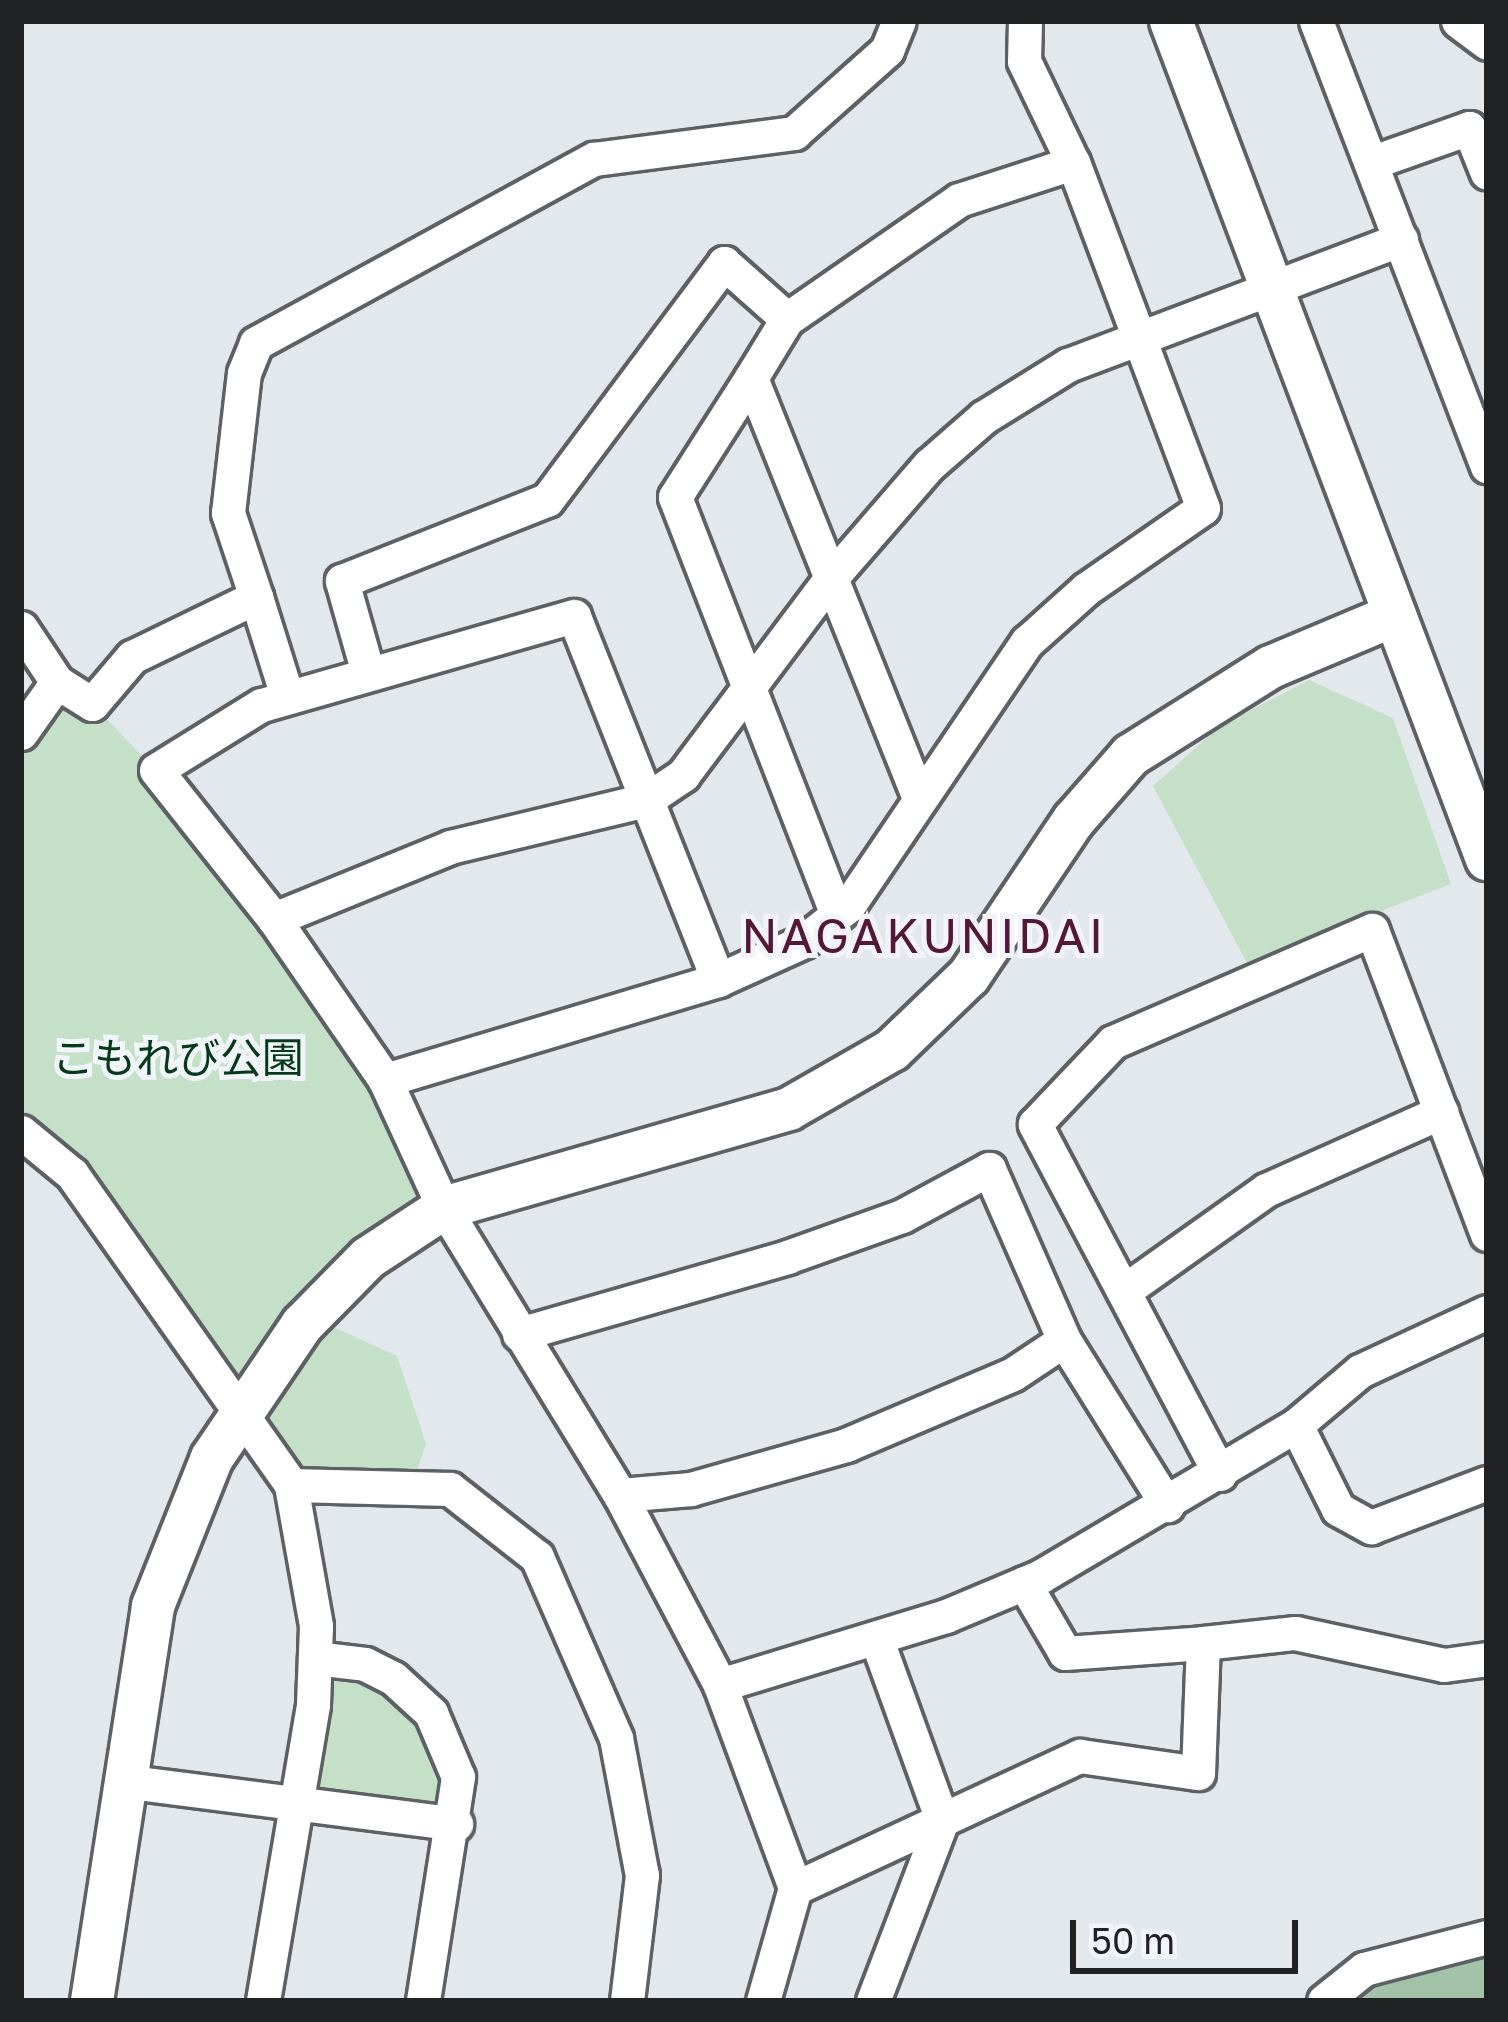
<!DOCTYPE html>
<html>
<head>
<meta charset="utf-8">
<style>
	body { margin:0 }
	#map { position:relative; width:1508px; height:2022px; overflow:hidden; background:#e3e8ed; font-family:"Golos Text","Noto Sans JP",sans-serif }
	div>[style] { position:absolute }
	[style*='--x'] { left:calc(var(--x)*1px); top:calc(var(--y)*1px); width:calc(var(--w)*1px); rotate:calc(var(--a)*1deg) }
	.green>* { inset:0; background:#c4e1c8 }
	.forest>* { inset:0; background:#a2c3a7 }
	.roads { filter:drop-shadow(3px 0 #5d6165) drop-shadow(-3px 0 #5d6165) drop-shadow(0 3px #5d6165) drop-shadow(0 -3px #5d6165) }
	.minor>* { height:33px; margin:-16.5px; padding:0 16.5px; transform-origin:16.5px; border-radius:16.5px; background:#fff }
	.tertiary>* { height:42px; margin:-21px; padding:0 21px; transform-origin:21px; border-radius:21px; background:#fff }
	span { translate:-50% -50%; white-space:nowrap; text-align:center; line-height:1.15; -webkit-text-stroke:10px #f1f5fa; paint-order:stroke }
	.park-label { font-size:42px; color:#033b17 }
	.quarter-label { font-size:48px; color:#561636; letter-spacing:3px }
	.frame { position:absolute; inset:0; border:24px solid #1f2123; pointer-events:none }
	.scale { position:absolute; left:1070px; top:1920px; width:228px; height:54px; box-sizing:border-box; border:6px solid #1f2123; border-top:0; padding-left:15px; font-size:36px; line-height:42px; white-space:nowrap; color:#1f2123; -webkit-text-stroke:9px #f1f5fa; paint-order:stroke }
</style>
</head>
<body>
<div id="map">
	<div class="green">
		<div style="clip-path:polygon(1309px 680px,1393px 718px,1451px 884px,1247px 963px,1153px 786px,1219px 727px)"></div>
		<div style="clip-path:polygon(57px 682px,92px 704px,156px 770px,274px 919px,444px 1208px,238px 1415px,21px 1132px,21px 733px)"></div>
		<div style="clip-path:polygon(331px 1326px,397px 1356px,426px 1444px,417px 1470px,296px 1475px,253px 1431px)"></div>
		<div style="clip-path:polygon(315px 1658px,431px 1713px,456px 1824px,299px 1803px)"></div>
	</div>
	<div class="forest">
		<div style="clip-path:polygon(1487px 1947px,1487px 2001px,1335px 2001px,1345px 1992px)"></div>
	</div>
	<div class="roads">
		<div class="minor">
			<div style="--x:1025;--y:21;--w:40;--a:91.4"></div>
			<div style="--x:1024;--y:61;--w:113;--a:64.3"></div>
			<div style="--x:1316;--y:21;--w:477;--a:69"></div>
			<div style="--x:1458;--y:21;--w:36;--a:37"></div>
			<div style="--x:1373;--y:162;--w:102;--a:-19.5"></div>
			<div style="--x:1469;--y:128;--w:48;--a:68.2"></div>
			<div style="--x:751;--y:378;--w:141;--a:122.6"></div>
			<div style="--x:675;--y:497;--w:448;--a:68.8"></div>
			<div style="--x:256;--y:597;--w:104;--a:72.6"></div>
			<div style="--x:21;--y:628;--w:65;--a:56.3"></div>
			<div style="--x:57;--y:682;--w:41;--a:32.2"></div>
			<div style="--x:92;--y:704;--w:62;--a:-49.6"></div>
			<div style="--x:132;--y:657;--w:138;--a:-25.8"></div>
			<div style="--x:256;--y:597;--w:89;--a:-108.4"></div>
			<div style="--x:228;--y:513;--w:141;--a:-83.5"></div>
			<div style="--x:244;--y:373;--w:32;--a:-68"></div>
			<div style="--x:256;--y:343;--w:385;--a:-28.6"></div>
			<div style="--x:594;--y:159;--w:202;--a:-7.4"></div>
			<div style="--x:794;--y:133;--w:125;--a:-41.7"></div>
			<div style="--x:887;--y:50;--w:31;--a:-68"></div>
			<div style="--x:368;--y:673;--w:96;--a:-105.8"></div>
			<div style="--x:342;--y:581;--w:220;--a:-21.6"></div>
			<div style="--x:547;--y:500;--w:296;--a:-53.2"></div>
			<div style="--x:724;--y:263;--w:84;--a:41.6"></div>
			<div style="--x:21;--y:733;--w:62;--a:-54.8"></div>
			<div style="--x:274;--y:919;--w:190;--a:-22.2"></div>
			<div style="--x:450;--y:847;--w:202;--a:-13.5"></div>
			<div style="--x:646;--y:800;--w:45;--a:-34"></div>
			<div style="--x:683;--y:775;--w:246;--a:-53.1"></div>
			<div style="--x:831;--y:578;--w:150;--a:-49.1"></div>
			<div style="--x:929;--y:465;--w:73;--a:-41.1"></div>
			<div style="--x:984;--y:417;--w:99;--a:-31.8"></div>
			<div style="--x:1068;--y:365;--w:356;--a:-20.7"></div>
			<div style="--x:718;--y:980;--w:391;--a:-111.6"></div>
			<div style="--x:574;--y:616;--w:325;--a:164.1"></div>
			<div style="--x:261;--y:705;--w:123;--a:148.2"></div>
			<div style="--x:156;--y:770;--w:190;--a:51.6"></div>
			<div style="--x:274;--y:919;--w:196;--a:55.4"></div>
			<div style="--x:385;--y:1080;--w:141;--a:65.3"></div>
			<div style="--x:444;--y:1208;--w:337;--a:58.5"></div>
			<div style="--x:620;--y:1495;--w:215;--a:62.2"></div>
			<div style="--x:720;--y:1685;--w:216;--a:69.7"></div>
			<div style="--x:795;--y:1888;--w:314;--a:-24.9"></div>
			<div style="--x:1080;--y:1756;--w:119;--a:8.2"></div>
			<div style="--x:1198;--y:1773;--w:130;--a:-87.8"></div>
			<div style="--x:1203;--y:1643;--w:93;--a:-6.2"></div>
			<div style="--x:1295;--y:1633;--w:152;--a:12.1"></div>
			<div style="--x:1444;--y:1665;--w:43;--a:-7.9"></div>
			<div style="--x:385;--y:1080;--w:348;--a:-16.7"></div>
			<div style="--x:718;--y:980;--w:94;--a:-24.4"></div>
			<div style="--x:804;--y:941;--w:56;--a:-38.5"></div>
			<div style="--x:848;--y:906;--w:319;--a:-55.9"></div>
			<div style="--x:1027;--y:642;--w:79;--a:-41.9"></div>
			<div style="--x:1086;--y:589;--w:142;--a:-34.7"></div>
			<div style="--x:1203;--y:508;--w:369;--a:-110.6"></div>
			<div style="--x:1073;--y:163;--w:120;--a:162"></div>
			<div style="--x:959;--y:200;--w:209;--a:145.3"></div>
			<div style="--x:787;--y:319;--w:69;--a:121.4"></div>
			<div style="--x:751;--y:378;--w:453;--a:68.2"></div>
			<div style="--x:21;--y:1132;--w:66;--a:39.5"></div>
			<div style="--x:72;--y:1174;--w:380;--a:54.8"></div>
			<div style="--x:291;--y:1485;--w:143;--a:79.9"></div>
			<div style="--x:316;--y:1626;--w:79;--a:92.2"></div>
			<div style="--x:313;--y:1705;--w:300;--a:99.6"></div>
			<div style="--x:1124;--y:1291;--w:174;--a:-35.4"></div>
			<div style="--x:1266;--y:1190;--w:192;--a:-24"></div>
			<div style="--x:519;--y:1334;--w:279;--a:-16"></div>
			<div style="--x:787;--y:1257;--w:122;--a:-19.6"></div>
			<div style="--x:902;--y:1216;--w:99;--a:-28.4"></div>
			<div style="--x:989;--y:1169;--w:187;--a:66.3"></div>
			<div style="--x:1064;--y:1340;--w:195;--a:58"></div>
			<div style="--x:1296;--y:1425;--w:84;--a:-40.2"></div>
			<div style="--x:1360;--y:1371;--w:140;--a:-24.9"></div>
			<div style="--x:1220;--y:1474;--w:396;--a:-117.9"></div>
			<div style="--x:1035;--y:1124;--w:113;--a:-46.4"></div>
			<div style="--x:1113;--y:1042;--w:282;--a:-23.4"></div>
			<div style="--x:1372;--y:930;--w:325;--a:69.3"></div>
			<div style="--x:291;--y:1485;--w:159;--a:1.4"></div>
			<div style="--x:450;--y:1489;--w:110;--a:38"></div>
			<div style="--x:537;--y:1557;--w:197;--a:66.4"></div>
			<div style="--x:616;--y:1738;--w:139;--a:79.3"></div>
			<div style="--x:642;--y:1875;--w:127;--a:96.8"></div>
			<div style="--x:620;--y:1495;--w:71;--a:-4.8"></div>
			<div style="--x:691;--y:1489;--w:161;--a:-15.8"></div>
			<div style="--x:846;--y:1445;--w:181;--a:-23"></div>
			<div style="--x:1013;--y:1374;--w:61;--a:-33.7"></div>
			<div style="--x:1024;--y:1583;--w:81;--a:59.6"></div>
			<div style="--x:1065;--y:1653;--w:138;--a:-4.1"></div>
			<div style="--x:315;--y:1658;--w:50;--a:6.8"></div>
			<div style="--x:365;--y:1664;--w:31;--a:27"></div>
			<div style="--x:393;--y:1678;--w:52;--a:42.6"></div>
			<div style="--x:431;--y:1713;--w:69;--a:67.1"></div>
			<div style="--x:458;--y:1777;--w:227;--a:98.9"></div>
			<div style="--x:720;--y:1685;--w:236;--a:-17"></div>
			<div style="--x:946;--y:1616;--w:103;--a:-22.8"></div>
			<div style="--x:1041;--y:1576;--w:296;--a:-30.6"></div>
			<div style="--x:1296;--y:1425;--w:94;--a:63.4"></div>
			<div style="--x:1338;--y:1509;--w:38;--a:29"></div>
			<div style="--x:1371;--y:1527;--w:124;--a:-20.8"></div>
			<div style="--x:122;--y:1781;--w:337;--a:7.3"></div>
			<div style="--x:763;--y:2001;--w:117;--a:-74.2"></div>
			<div style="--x:873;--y:2001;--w:194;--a:-69.1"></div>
			<div style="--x:942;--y:1820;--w:194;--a:-109.9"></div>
			<div style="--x:1324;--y:2001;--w:51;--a:-38.7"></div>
			<div style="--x:1364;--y:1969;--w:127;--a:-14.6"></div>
		</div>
		<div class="tertiary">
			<div style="--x:1171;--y:21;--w:896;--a:69.34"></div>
			<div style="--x:92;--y:2001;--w:400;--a:-81.2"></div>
			<div style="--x:153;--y:1606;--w:159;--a:-68.3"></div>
			<div style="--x:212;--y:1458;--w:161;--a:-55.9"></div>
			<div style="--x:302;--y:1325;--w:94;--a:-45.4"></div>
			<div style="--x:368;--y:1258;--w:91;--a:-33.3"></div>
			<div style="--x:444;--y:1208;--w:359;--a:-16"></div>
			<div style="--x:789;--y:1109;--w:119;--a:-29.8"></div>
			<div style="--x:892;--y:1050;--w:107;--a:-43.9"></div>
			<div style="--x:969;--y:976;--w:188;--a:-56.1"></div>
			<div style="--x:1074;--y:820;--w:86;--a:-48.8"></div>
			<div style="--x:1131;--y:755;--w:165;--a:-32.2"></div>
			<div style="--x:1271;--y:667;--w:134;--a:-22.8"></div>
		</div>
	</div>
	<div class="park-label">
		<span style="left:178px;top:1057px">こもれび公園</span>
	</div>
	<div class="quarter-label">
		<span style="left:924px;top:936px">NAGAKUNIDAI</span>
	</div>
	<div class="frame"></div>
	<div class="scale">50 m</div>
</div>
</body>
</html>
